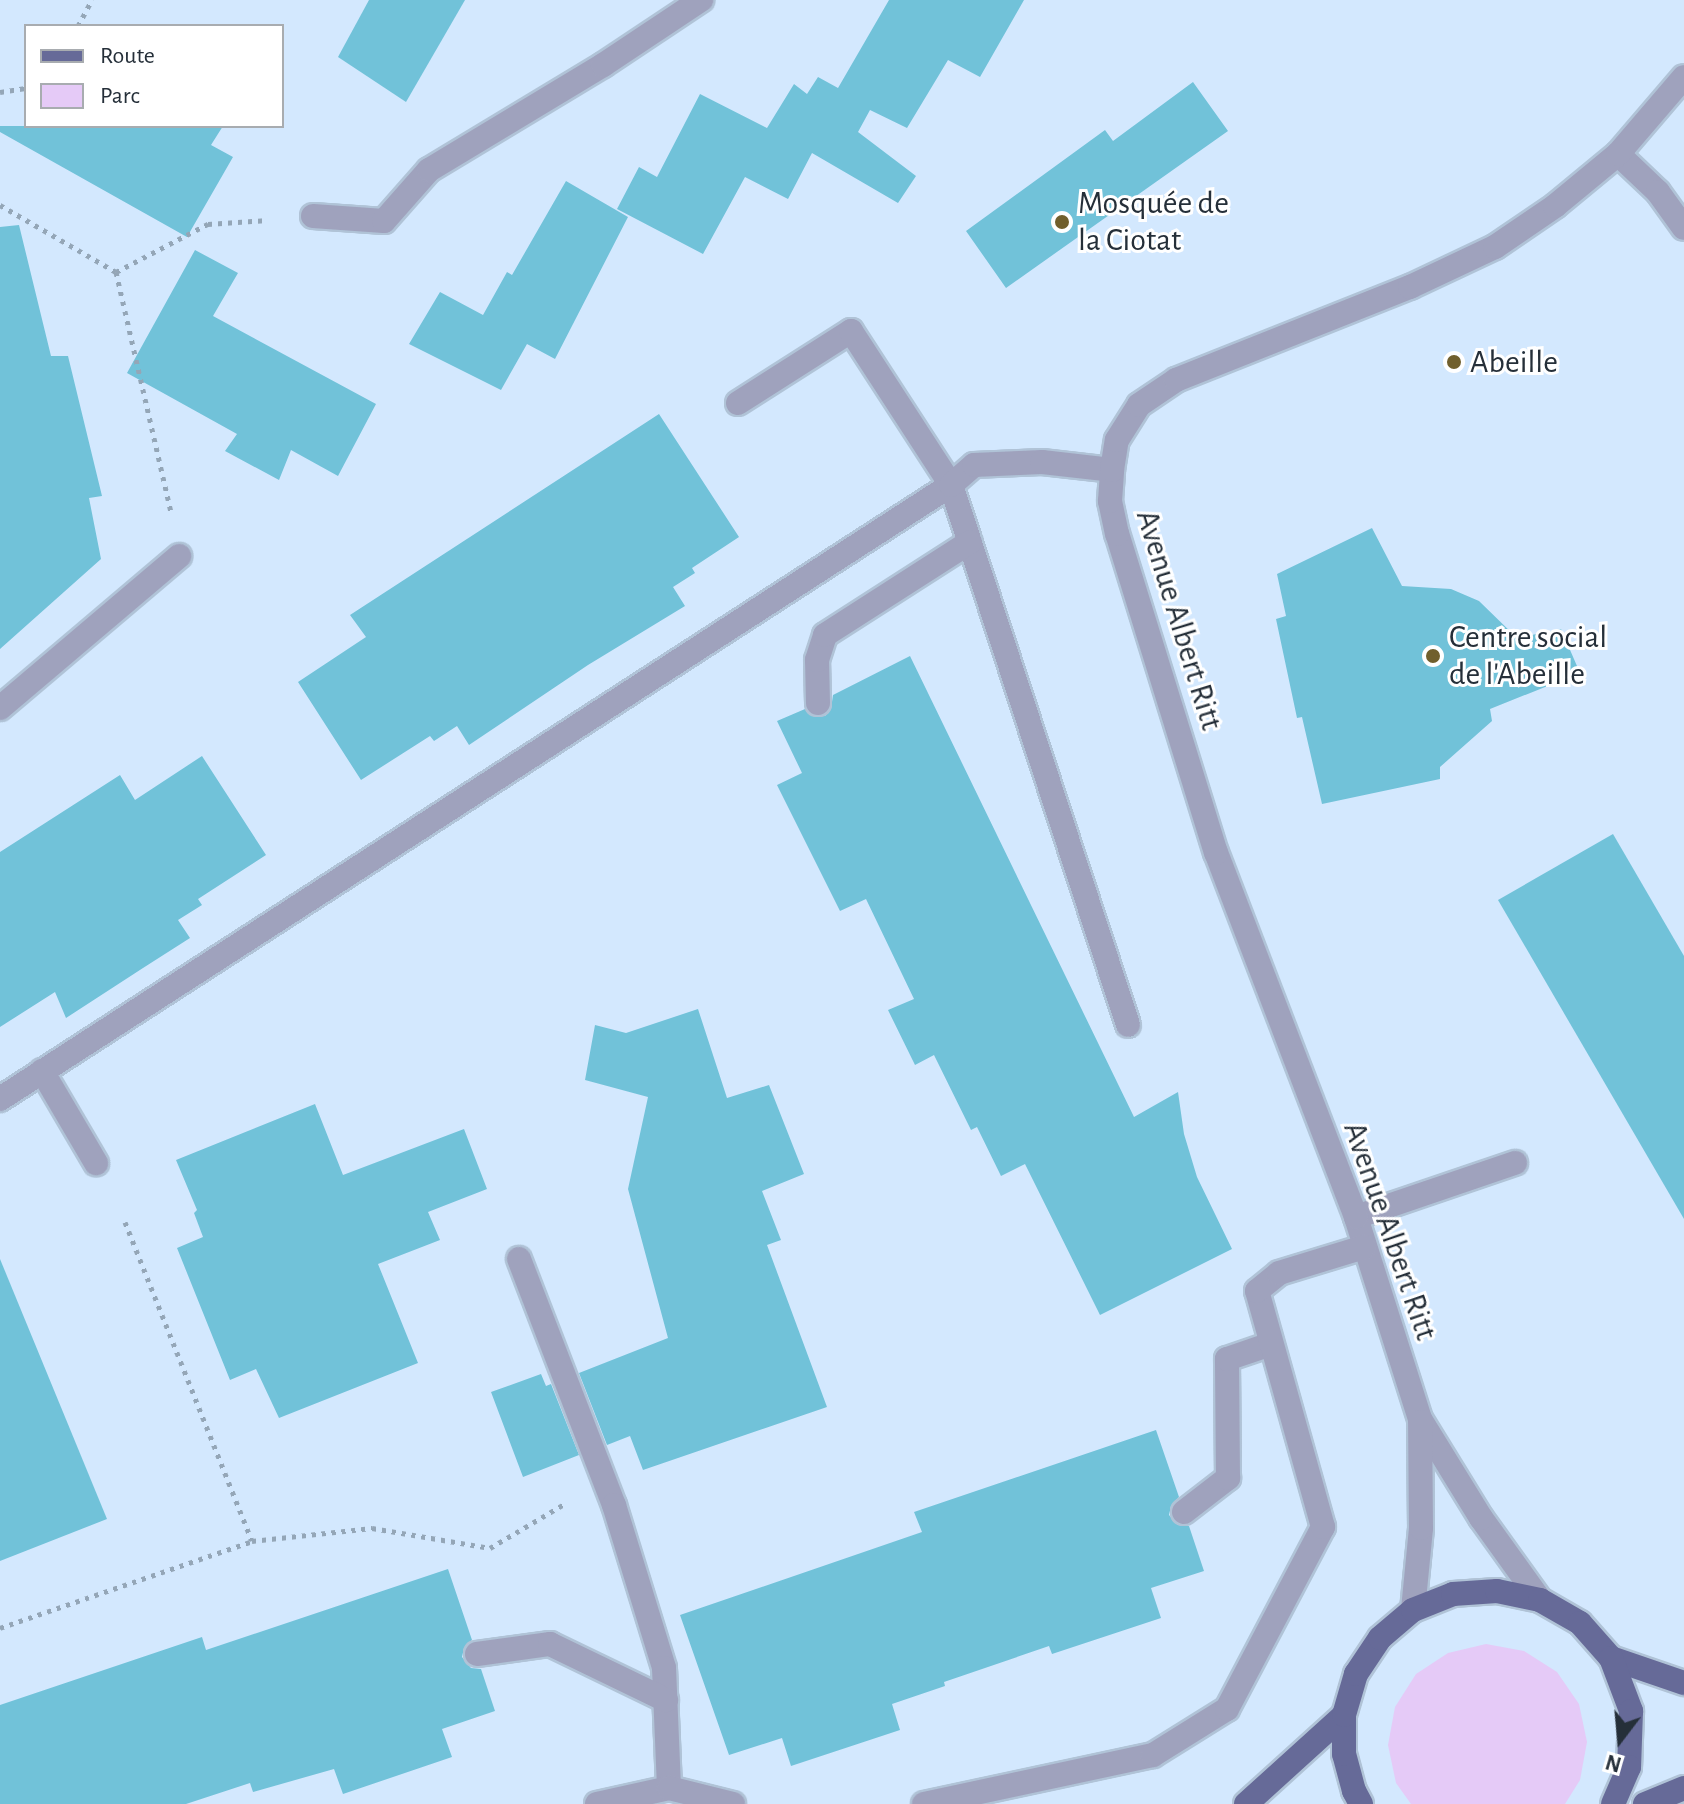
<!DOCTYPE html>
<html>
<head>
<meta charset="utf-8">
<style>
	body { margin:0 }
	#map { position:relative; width:1684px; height:1804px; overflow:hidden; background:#d3e8fe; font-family:"Alegreya Sans",sans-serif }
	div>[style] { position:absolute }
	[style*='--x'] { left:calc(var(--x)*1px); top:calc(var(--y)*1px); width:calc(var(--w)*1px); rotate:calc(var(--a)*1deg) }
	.green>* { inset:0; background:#e5caf7 }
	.building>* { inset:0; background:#71c2d9 }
	.path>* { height:5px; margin-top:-2.5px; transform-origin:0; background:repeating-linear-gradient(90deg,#94a6b7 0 4px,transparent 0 10px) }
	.roads { filter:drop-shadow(2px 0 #b0c3d7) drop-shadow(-2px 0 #b0c3d7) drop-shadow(0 2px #b0c3d7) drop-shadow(0 -2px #b0c3d7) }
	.minor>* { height:24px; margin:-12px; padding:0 12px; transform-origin:12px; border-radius:12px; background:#9fa2bd }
	.major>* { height:24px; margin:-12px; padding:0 12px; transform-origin:12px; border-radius:12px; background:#666a98 }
	.dots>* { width:22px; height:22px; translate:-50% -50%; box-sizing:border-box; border:4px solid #fff; border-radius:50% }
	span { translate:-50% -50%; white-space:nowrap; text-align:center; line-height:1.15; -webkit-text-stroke:6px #fff; paint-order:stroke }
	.poi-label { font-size:32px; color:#252f39 }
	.left { translate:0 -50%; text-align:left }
	.street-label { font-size:32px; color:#252f39 }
	.legend { position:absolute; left:24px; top:24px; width:260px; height:104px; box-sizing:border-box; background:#fff; border:2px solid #a8acb0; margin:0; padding:10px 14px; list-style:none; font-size:24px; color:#252f39 }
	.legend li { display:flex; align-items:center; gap:16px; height:40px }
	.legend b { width:40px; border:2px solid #a8acb0 }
	.north { position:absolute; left:1580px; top:1700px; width:80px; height:80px; -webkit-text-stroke:6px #fff; paint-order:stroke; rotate:196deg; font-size:22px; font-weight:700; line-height:32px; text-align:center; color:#252f39 }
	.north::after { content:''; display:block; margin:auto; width:28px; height:36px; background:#252f39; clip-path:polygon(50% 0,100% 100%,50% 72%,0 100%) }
</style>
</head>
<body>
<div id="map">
	<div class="green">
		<div style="clip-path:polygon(1486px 1644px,1524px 1651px,1557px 1672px,1579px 1704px,1587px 1742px,1580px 1780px,1565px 1804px,1411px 1804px,1396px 1783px,1388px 1745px,1395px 1707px,1416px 1674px,1448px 1653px)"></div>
	</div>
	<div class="building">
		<div style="clip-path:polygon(369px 0,465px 0,406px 102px,338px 57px)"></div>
		<div style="clip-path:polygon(889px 0,1024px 0,980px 77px,948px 60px,907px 128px,870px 110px,858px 132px,916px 176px,898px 203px,812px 153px,788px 199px,745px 177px,703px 254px,617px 209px,639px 167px,657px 177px,700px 94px,767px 128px,794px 84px,807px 94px,818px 77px,838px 88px)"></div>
		<div style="clip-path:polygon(1193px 82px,1228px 131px,1006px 288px,966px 231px,1105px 130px,1113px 141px)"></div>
		<div style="clip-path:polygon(0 126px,223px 126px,211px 145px,233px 157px,187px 237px,0 132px)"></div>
		<div style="clip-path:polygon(566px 181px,628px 217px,555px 359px,527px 344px,501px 390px,409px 344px,440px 292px,483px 315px,507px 272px,512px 275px)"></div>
		<div style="clip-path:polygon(19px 225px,51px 356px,68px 356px,102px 496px,89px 498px,101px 559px,0 649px,0 227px)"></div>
		<div style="clip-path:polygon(195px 250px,238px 273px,213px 316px,376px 404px,338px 476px,291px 450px,279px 480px,225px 451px,237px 434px,127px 373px)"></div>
		<div style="clip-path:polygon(659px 414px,739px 537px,692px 568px,695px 573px,673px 587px,685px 606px,588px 665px,469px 745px,457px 726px,434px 741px,430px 736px,361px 780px,298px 682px,366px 637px,350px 615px)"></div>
		<div style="clip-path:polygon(1372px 528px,1402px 586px,1451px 589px,1479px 601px,1517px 638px,1561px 629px,1580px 673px,1490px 709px,1492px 721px,1440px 767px,1440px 779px,1322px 804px,1302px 717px,1297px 718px,1276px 619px,1286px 616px,1277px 574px)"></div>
		<div style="clip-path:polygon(910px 656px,1134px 1117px,1178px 1092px,1184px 1134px,1197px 1177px,1232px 1249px,1100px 1315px,1025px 1164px,1001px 1176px,977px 1127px,971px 1130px,934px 1055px,915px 1065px,888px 1010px,914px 999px,866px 899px,840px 911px,777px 785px,802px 773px,777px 721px,805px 709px,812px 716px,825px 716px,831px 709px,833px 695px)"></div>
		<div style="clip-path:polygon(202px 756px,266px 855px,198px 899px,202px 905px,178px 920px,190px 938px,143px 968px,66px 1018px,55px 992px,0 1027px,0 852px,120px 775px,135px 800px)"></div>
		<div style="clip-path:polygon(1613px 834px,1684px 956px,1684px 1219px,1498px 900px)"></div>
		<div style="clip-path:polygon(698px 1009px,727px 1098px,769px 1085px,804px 1174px,762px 1191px,781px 1240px,767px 1245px,827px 1407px,643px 1470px,630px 1436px,607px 1445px,579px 1373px,668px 1338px,628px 1189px,648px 1097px,585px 1080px,595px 1025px,626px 1033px)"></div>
		<div style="clip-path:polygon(315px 1104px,343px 1175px,464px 1129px,487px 1189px,428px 1212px,440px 1240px,378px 1264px,418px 1363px,279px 1418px,256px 1369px,230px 1380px,177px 1248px,203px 1237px,194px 1213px,197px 1210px,176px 1160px)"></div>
		<div style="clip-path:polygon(0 1259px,107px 1519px,0 1561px)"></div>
		<div style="clip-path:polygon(541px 1374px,546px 1386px,551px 1384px,579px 1455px,523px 1477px,491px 1392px)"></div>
		<div style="clip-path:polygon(1156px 1430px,1179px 1497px,1171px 1506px,1169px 1515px,1178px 1525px,1189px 1526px,1204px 1571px,1151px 1588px,1161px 1618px,1052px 1654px,1049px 1646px,944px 1682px,945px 1686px,892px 1704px,900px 1730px,791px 1766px,782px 1738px,729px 1755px,680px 1615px,922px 1532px,914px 1512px)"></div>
		<div style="clip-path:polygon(448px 1569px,472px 1640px,464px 1648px,462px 1657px,471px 1668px,481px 1669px,495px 1711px,442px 1729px,452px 1757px,343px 1794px,334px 1769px,253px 1792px,250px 1783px,186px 1804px,0 1804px,0 1705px,202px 1637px,206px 1650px)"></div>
	</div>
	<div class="path">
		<div style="--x:78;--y:26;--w:30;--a:-62"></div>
		<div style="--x:0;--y:92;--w:26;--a:-9"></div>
		<div style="--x:0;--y:205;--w:134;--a:30"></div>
		<div style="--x:116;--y:272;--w:104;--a:-27.6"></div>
		<div style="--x:208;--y:224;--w:60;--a:-3.8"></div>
		<div style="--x:116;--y:272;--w:246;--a:77.1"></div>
		<div style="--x:125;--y:1222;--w:343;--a:68.3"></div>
		<div style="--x:0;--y:1628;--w:267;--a:-19"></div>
		<div style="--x:252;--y:1541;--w:121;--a:-6.2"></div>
		<div style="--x:372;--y:1528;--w:120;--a:9.6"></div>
		<div style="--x:490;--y:1548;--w:88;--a:-30.6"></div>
	</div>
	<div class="roads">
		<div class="minor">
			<div style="--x:1618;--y:154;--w:55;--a:43.5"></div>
			<div style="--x:1658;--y:192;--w:44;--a:54.2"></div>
			<div style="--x:313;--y:216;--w:71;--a:4"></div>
			<div style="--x:384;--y:221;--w:68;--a:-48.6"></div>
			<div style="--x:429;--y:170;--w:203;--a:-31.1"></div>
			<div style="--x:603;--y:65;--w:118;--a:-33.6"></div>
			<div style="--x:738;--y:403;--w:134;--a:-32.5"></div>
			<div style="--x:851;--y:331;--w:184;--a:57"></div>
			<div style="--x:951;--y:485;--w:568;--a:71.85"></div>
			<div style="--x:818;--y:703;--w:43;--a:-91.3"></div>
			<div style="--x:817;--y:660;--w:26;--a:-72"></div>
			<div style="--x:825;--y:635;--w:172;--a:-32.7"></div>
			<div style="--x:0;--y:708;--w:235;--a:-40.3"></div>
			<div style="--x:42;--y:1071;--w:107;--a:59.6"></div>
			<div style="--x:0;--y:1099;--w:1132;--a:-32.85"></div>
			<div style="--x:951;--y:485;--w:30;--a:-41"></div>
			<div style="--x:974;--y:465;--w:68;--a:-2.5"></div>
			<div style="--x:1042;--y:462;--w:70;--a:6.5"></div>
			<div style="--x:1356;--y:1217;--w:168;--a:-18.8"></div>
			<div style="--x:519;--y:1259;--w:264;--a:68.9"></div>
			<div style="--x:614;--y:1505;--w:170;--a:72.9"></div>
			<div style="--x:664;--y:1668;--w:120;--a:87.6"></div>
			<div style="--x:1184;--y:1512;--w:56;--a:-37.7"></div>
			<div style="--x:1228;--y:1478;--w:119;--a:-90.5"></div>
			<div style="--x:1227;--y:1359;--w:46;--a:-18.8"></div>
			<div style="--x:1540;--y:1600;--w:101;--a:-125.7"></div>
			<div style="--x:1481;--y:1518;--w:116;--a:-121.6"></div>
			<div style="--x:1420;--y:1419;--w:212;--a:-107.6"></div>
			<div style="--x:1356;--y:1217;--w:390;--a:-111"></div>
			<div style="--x:1216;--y:853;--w:334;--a:-107.2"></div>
			<div style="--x:1117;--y:534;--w:34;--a:-102"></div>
			<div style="--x:1110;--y:501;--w:31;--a:-86"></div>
			<div style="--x:1112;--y:470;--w:30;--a:-81"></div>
			<div style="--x:1117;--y:440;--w:41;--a:-57.8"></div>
			<div style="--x:1139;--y:405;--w:45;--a:-34"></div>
			<div style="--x:1176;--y:380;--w:252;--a:-21.7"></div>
			<div style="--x:1410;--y:287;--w:94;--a:-25.2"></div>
			<div style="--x:1495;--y:247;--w:73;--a:-34.3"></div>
			<div style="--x:1555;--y:206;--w:82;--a:-39.5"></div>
			<div style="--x:1618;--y:154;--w:101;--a:-49.4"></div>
			<div style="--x:1413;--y:1610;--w:82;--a:-84.4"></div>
			<div style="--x:1421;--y:1528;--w:106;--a:-90.5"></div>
			<div style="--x:477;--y:1654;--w:74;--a:-7.8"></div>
			<div style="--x:550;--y:1644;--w:129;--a:25.8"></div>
			<div style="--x:597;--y:1804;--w:74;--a:-12.5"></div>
			<div style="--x:669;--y:1788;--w:66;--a:14"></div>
			<div style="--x:924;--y:1804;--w:234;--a:-12.1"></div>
			<div style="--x:1153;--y:1755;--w:87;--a:-31.9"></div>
			<div style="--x:1227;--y:1709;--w:206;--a:-62.2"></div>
			<div style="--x:1323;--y:1527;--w:245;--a:-105.6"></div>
			<div style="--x:1257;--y:1291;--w:28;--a:-39"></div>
			<div style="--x:1279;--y:1273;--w:89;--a:-17"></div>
		</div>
		<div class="major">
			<div style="--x:1611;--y:1658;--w:77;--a:18.9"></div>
			<div style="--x:1246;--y:1804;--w:132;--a:-42.2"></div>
			<div style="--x:1361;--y:1804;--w:15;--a:-118"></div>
			<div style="--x:1354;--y:1791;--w:38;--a:-105"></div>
			<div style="--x:1344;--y:1754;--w:39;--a:-90"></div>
			<div style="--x:1344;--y:1715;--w:43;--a:-73.7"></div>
			<div style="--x:1356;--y:1674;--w:43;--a:-56.3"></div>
			<div style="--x:1380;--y:1638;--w:43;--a:-40.3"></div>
			<div style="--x:1413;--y:1610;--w:43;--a:-21.8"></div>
			<div style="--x:1453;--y:1594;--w:44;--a:-3.9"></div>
			<div style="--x:1497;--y:1591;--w:44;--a:11.8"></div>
			<div style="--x:1540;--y:1600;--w:46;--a:29.9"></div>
			<div style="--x:1580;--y:1623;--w:47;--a:48.5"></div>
			<div style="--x:1611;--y:1658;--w:57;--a:69.3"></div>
			<div style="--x:1631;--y:1711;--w:56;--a:92"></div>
			<div style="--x:1629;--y:1767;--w:40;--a:113.4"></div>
			<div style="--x:1645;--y:1804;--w:42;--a:-22.3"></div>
		</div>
	</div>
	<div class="dots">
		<div style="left:1062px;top:222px;background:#705f2d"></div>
		<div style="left:1454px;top:362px;background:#705f2d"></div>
		<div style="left:1433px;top:656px;background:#705f2d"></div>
	</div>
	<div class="poi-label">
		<span class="left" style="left:1078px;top:222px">Mosquée de<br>la Ciotat</span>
		<span class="left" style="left:1470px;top:362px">Abeille</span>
		<span class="left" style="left:1449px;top:656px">Centre social<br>de l'Abeille</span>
	</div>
	<div class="street-label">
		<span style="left:1179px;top:620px;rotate:73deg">Avenue Albert Ritt</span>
		<span style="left:1390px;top:1231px;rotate:71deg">Avenue Albert Ritt</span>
	</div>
	<ul class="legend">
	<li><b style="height:10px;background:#666a98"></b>Route</li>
	<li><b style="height:22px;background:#e5caf7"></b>Parc</li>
	</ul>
	<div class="north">N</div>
</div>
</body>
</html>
